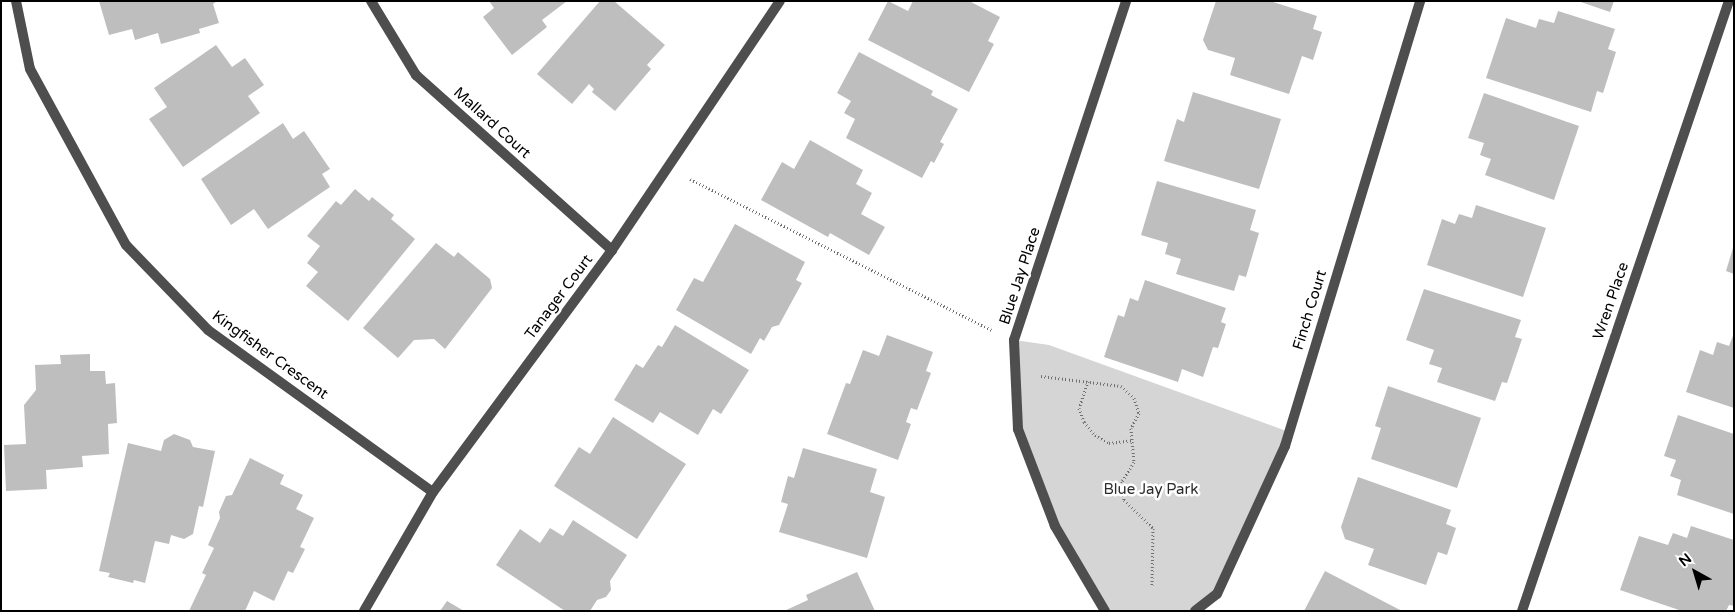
<!DOCTYPE html>
<html>
<head>
<meta charset="utf-8">
<style>
	body { margin:0 }
	#map { position:relative; width:1735px; height:612px; overflow:hidden; background:#fff; font-family:"Varela Round",sans-serif }
	div>[style] { position:absolute }
	[style*='--x'] { left:calc(var(--x)*1px); top:calc(var(--y)*1px); width:calc(var(--w)*1px); rotate:calc(var(--a)*1deg) }
	.green>* { inset:0; background:#d5d5d5 }
	.building>* { inset:0; background:#bebebe }
	.path>* { height:3px; margin-top:-1.5px; transform-origin:0; background:repeating-linear-gradient(90deg,#707070 0 1px,transparent 0 3.5px) }
	.street>* { height:10px; margin:-5px; padding:0 5px; transform-origin:5px; border-radius:5px; background:#4e4e4e }
	span { translate:-50% -50%; white-space:nowrap; text-align:center; line-height:1.15; -webkit-text-stroke:5px #fff; paint-order:stroke }
	.street-label { font-size:15px; color:#000 }
	.park-label { font-size:15px; color:#2c2c2c }
	.frame { position:absolute; inset:0; border:2px solid #000; pointer-events:none }
	.north { position:absolute; left:1670px; top:547px; width:50px; height:50px; -webkit-text-stroke:4px #fff; paint-order:stroke; rotate:321deg; font-size:14px; font-weight:700; line-height:20px; text-align:center; color:#000 }
	.north::after { content:''; display:block; margin:auto; width:18px; height:22px; background:#000; clip-path:polygon(50% 0,100% 100%,50% 72%,0 100%) }
</style>
</head>
<body>
<div id="map">
	<div class="green">
		<div style="clip-path:polygon(1014px 340px,1049px 345px,1289px 432px,1217px 594px,1195px 611px,1105px 611px,1055px 526px,1018px 429px)"></div>
	</div>
	<div class="building">
		<div style="clip-path:polygon(99px 1px,217px 1px,213px 4px,219px 23px,199px 29px,200px 33px,161px 44px,158px 33px,135px 40px,132px 29px,109px 35px)"></div>
		<div style="clip-path:polygon(489px 1px,567px 1px,542px 20px,547px 27px,512px 55px,483px 17px,494px 8px)"></div>
		<div style="clip-path:polygon(600px 1px,614px 1px,665px 45px,647px 65px,651px 69px,615px 111px,592px 92px,594px 89px,589px 84px,572px 104px,537px 74px)"></div>
		<div style="clip-path:polygon(888px 1px,908px 11px,913px 1px,969px 1px,1000px 17px,988px 41px,994px 44px,969px 92px,868px 40px)"></div>
		<div style="clip-path:polygon(1216px 1px,1270px 1px,1317px 16px,1313px 29px,1322px 32px,1313px 60px,1302px 56px,1289px 94px,1230px 75px,1235px 58px,1208px 50px,1203px 40px)"></div>
		<div style="clip-path:polygon(1578px 1px,1614px 1px,1610px 12px)"></div>
		<div style="clip-path:polygon(1558px 11px,1615px 29px,1608px 49px,1616px 52px,1603px 93px,1597px 91px,1591px 112px,1486px 78px,1506px 18px,1536px 28px,1539px 19px,1554px 23px)"></div>
		<div style="clip-path:polygon(216px 45px,232px 67px,245px 58px,264px 85px,248px 96px,260px 113px,183px 167px,149px 119px,167px 107px,154px 88px)"></div>
		<div style="clip-path:polygon(859px 52px,933px 91px,931px 95px,958px 109px,940px 142px,944px 144px,934px 163px,931px 161px,922px 178px,846px 138px,855px 119px,844px 113px,851px 101px,837px 93px)"></div>
		<div style="clip-path:polygon(1193px 92px,1281px 119px,1259px 189px,1164px 161px,1177px 119px,1184px 122px)"></div>
		<div style="clip-path:polygon(1484px 93px,1579px 126px,1554px 200px,1485px 175px,1491px 159px,1480px 155px,1484px 143px,1468px 138px)"></div>
		<div style="clip-path:polygon(283px 123px,293px 139px,304px 131px,330px 169px,322px 174px,330px 187px,268px 229px,254px 209px,231px 225px,201px 179px)"></div>
		<div style="clip-path:polygon(810px 140px,863px 170px,856px 184px,872px 193px,861px 214px,885px 227px,869px 255px,830px 233px,828px 237px,761px 200px,782px 162px,794px 169px)"></div>
		<div style="clip-path:polygon(1157px 181px,1256px 210px,1250px 230px,1259px 233px,1246px 277px,1239px 275px,1234px 291px,1176px 274px,1181px 259px,1165px 254px,1168px 243px,1141px 235px)"></div>
		<div style="clip-path:polygon(355px 189px,369px 201px,372px 197px,394px 215px,391px 219px,415px 239px,348px 321px,306px 286px,318px 272px,307px 263px,320px 246px,307px 236px,336px 201px,341px 205px)"></div>
		<div style="clip-path:polygon(1476px 205px,1546px 228px,1523px 297px,1427px 265px,1442px 219px,1455px 224px,1459px 214px,1472px 218px)"></div>
		<div style="clip-path:polygon(735px 224px,805px 262px,796px 280px,802px 283px,779px 325px,772px 327px,764px 341px,760px 338px,751px 354px,676px 310px,694px 278px,703px 282px)"></div>
		<div style="clip-path:polygon(436px 243px,454px 257px,458px 252px,490px 279px,492px 288px,445px 349px,434px 339px,414px 340px,398px 358px,363px 328px)"></div>
		<div style="clip-path:polygon(1733px 248px,1734px 248px,1734px 274px,1726px 271px)"></div>
		<div style="clip-path:polygon(1145px 280px,1226px 308px,1221px 322px,1226px 324px,1218px 348px,1213px 347px,1203px 377px,1182px 369px,1178px 382px,1104px 357px,1118px 315px,1124px 317px,1130px 298px,1138px 301px)"></div>
		<div style="clip-path:polygon(1424px 289px,1521px 320px,1515px 337px,1522px 339px,1507px 383px,1502px 382px,1495px 401px,1437px 382px,1442px 368px,1429px 364px,1434px 350px,1406px 340px)"></div>
		<div style="clip-path:polygon(675px 325px,749px 370px,721px 414px,713px 409px,698px 435px,660px 412px,653px 423px,614px 400px,636px 364px,643px 368px,658px 345px,662px 347px)"></div>
		<div style="clip-path:polygon(1734px 333px,1734px 408px,1686px 392px,1700px 350px,1713px 355px,1717px 342px,1729px 346px)"></div>
		<div style="clip-path:polygon(887px 335px,933px 352px,926px 371px,931px 373px,917px 410px,911px 408px,906px 422px,911px 424px,898px 460px,827px 434px,846px 383px,850px 384px,863px 350px,879px 356px)"></div>
		<div style="clip-path:polygon(90px 354px,90px 371px,105px 371px,106px 384px,115px 383px,117px 423px,108px 424px,109px 454px,82px 456px,83px 467px,46px 470px,47px 489px,6px 491px,4px 445px,26px 444px,24px 405px,36px 390px,35px 365px,61px 364px,60px 355px)"></div>
		<div style="clip-path:polygon(1388px 386px,1481px 418px,1457px 488px,1371px 459px,1381px 428px,1375px 426px)"></div>
		<div style="clip-path:polygon(1678px 415px,1734px 434px,1734px 514px,1677px 495px,1681px 480px,1670px 476px,1676px 460px,1664px 456px)"></div>
		<div style="clip-path:polygon(613px 417px,686px 464px,637px 539px,554px 486px,579px 447px,590px 454px)"></div>
		<div style="clip-path:polygon(174px 434px,190px 440px,193px 447px,215px 451px,203px 507px,199px 506px,193px 534px,184px 539px,171px 535px,169px 544px,155px 541px,145px 583px,134px 580px,133px 583px,108px 577px,110px 573px,99px 571px,128px 443px,161px 451px,164px 440px)"></div>
		<div style="clip-path:polygon(803px 448px,877px 469px,870px 492px,885px 497px,867px 558px,779px 532px,788px 504px,781px 502px,788px 476px,794px 478px)"></div>
		<div style="clip-path:polygon(250px 458px,284px 475px,280px 484px,303px 495px,296px 509px,314px 518px,300px 547px,305px 549px,293px 573px,288px 571px,274px 601px,254px 591px,245px 611px,189px 611px,206px 575px,202px 573px,214px 548px,208px 545px,220px 518px,219px 512px,226px 496px,232px 495px)"></div>
		<div style="clip-path:polygon(1358px 477px,1451px 510px,1446px 524px,1456px 528px,1447px 555px,1438px 552px,1426px 585px,1368px 565px,1374px 549px,1345px 539px,1341px 527px)"></div>
		<div style="clip-path:polygon(573px 520px,627px 555px,610px 581px,611px 590px,606px 597px,597px 600px,590px 611px,565px 611px,496px 565px,520px 529px,540px 543px,550px 528px,563px 536px)"></div>
		<div style="clip-path:polygon(1691px 526px,1734px 540px,1734px 606px,1729px 605px,1726px 611px,1682px 611px,1620px 590px,1639px 536px,1668px 545px,1673px 533px,1687px 538px)"></div>
		<div style="clip-path:polygon(1325px 571px,1402px 611px,1304px 611px)"></div>
		<div style="clip-path:polygon(857px 572px,875px 611px,784px 611px,808px 600px,806px 595px)"></div>
		<div style="clip-path:polygon(447px 601px,464px 611px,440px 611px)"></div>
	</div>
	<div class="path">
		<div style="--x:690;--y:179;--w:337;--a:26.6"></div>
		<div style="--x:1041;--y:376;--w:81;--a:7.1"></div>
		<div style="--x:1121;--y:386;--w:18;--a:43"></div>
		<div style="--x:1134;--y:398;--w:16;--a:72"></div>
		<div style="--x:1139;--y:413;--w:17;--a:118"></div>
		<div style="--x:1131;--y:428;--w:34;--a:85"></div>
		<div style="--x:1134;--y:462;--w:22;--a:122"></div>
		<div style="--x:1122;--y:481;--w:19;--a:84"></div>
		<div style="--x:1124;--y:500;--w:40;--a:44"></div>
		<div style="--x:1153;--y:528;--w:59;--a:91"></div>
		<div style="--x:1088;--y:381;--w:28;--a:108"></div>
		<div style="--x:1079;--y:408;--w:15;--a:70"></div>
		<div style="--x:1084;--y:422;--w:17;--a:50"></div>
		<div style="--x:1095;--y:435;--w:16;--a:30"></div>
		<div style="--x:1109;--y:443;--w:23;--a:-7"></div>
	</div>
	<div class="street">
		<div style="--x:16;--y:1;--w:69;--a:78.4"></div>
		<div style="--x:30;--y:69;--w:200;--a:61.4"></div>
		<div style="--x:126;--y:245;--w:118;--a:46"></div>
		<div style="--x:208;--y:330;--w:277;--a:35.8"></div>
		<div style="--x:371;--y:1;--w:87;--a:58.7"></div>
		<div style="--x:416;--y:75;--w:263;--a:41.8"></div>
		<div style="--x:364;--y:611;--w:138;--a:-59.9"></div>
		<div style="--x:433;--y:492;--w:301;--a:-53.5"></div>
		<div style="--x:612;--y:250;--w:300;--a:-56"></div>
		<div style="--x:1105;--y:611;--w:99;--a:-120.5"></div>
		<div style="--x:1055;--y:526;--w:104;--a:-110.9"></div>
		<div style="--x:1018;--y:429;--w:89;--a:-92.6"></div>
		<div style="--x:1014;--y:340;--w:357;--a:-71.7"></div>
		<div style="--x:1195;--y:611;--w:28;--a:-38"></div>
		<div style="--x:1217;--y:594;--w:163;--a:-65.3"></div>
		<div style="--x:1285;--y:446;--w:465;--a:-73.1"></div>
		<div style="--x:1522;--y:611;--w:644;--a:-71.26"></div>
	</div>
	<div class="street-label">
		<span style="left:492px;top:123px;rotate:42deg">Mallard Court</span>
		<span style="left:1020px;top:276px;rotate:-72deg">Blue Jay Place</span>
		<span style="left:559px;top:297px;rotate:-53deg">Tanager Court</span>
		<span style="left:1611px;top:301px;rotate:-71deg">Wren Place</span>
		<span style="left:1310px;top:310px;rotate:-73deg">Finch Court</span>
		<span style="left:270px;top:355px;rotate:36deg">Kingfisher Crescent</span>
	</div>
	<div class="park-label">
		<span style="left:1151px;top:490px">Blue Jay Park</span>
	</div>
	<div class="frame"></div>
	<div class="north">N</div>
</div>
</body>
</html>
